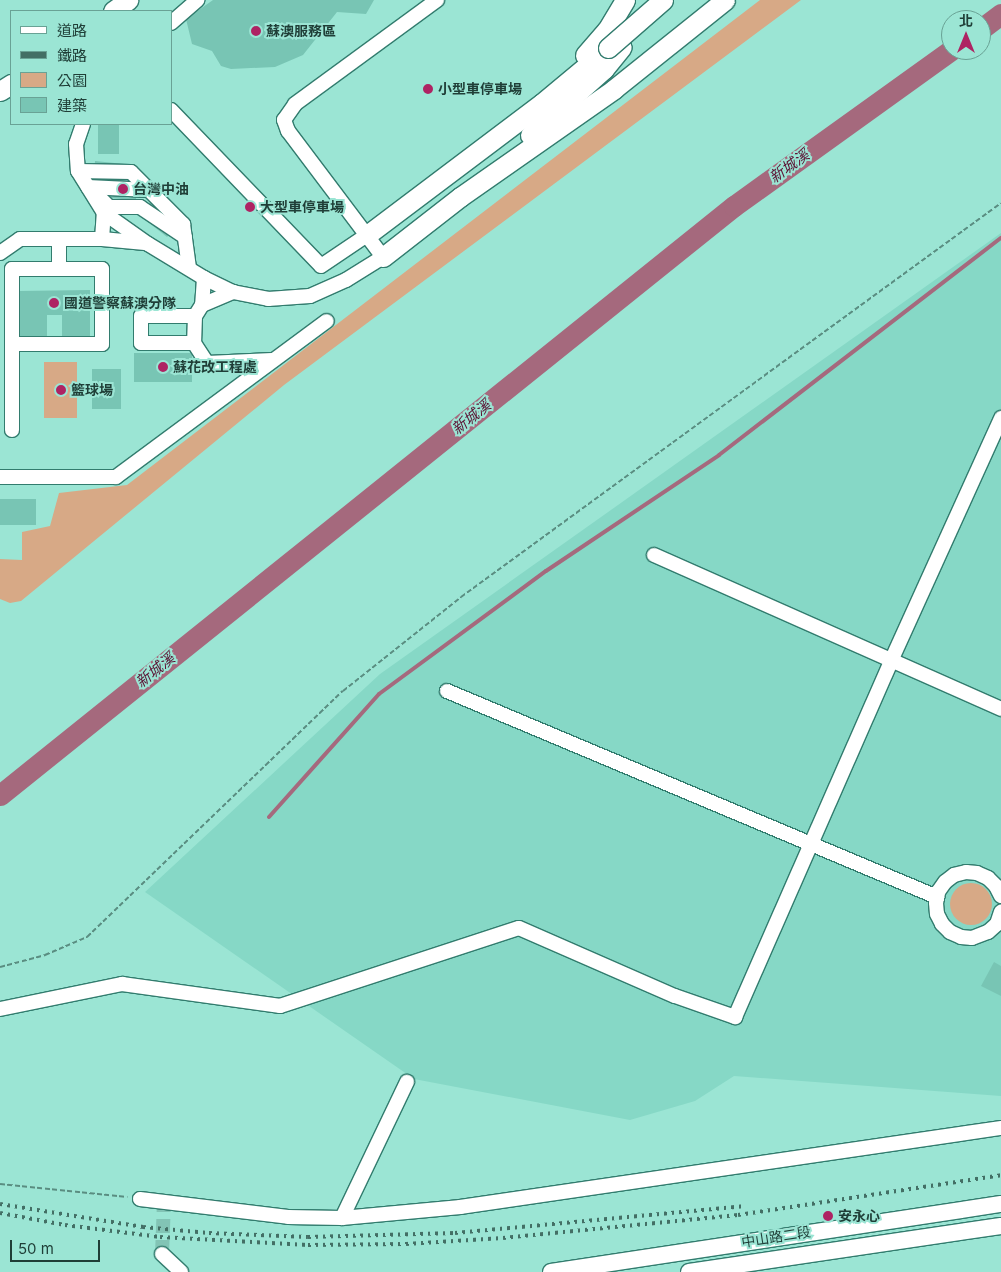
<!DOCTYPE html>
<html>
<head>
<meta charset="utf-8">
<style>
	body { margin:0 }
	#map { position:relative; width:1001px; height:1272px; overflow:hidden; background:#9be5d4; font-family:Inter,"Noto Sans TC",sans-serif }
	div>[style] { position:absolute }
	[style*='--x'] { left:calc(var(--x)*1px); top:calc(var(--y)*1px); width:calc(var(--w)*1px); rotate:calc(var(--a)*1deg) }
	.built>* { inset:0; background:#86d8c6 }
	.green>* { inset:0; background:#d7a986; transform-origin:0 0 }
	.round { border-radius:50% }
	.stream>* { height:4px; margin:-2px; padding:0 2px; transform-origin:2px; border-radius:2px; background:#a5697d }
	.river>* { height:21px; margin:-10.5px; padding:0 10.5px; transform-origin:10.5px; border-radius:10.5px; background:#a5697d }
	.building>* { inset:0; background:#78c5b4; transform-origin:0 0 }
	.minor-tunnel>* { height:14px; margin-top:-7px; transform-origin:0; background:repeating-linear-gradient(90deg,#82c4b5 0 14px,transparent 0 21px) }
	.path>* { height:2px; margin-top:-1px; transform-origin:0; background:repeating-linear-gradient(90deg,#5a8d81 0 5px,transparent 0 7.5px) }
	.roads { filter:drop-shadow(1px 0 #327c6e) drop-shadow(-1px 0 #327c6e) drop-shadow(0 1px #327c6e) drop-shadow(0 -1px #327c6e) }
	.minor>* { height:14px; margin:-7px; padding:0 7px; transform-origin:7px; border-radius:7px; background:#fff }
	.major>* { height:16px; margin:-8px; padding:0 8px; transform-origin:8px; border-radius:8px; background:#fff }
	.highway>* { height:19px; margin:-9.5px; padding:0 9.5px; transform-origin:9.5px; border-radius:9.5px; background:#fff }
	.rail>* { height:4px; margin-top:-2px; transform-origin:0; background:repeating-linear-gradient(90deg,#436f65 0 2.5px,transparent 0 7.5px) }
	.bridges { filter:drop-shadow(1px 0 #327c6e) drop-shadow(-1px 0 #327c6e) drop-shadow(0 1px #327c6e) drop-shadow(0 -1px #327c6e) }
	.highway-bridge>* { height:19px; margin:-9.5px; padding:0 9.5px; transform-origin:9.5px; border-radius:9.5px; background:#fff }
	.dots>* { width:14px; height:14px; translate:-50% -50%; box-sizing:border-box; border:2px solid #9be5d4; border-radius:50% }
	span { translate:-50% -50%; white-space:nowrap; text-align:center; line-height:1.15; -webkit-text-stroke:4px #9be5d4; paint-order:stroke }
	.poi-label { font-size:14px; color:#1f3e37; font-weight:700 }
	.left { translate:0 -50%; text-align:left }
	.street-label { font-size:14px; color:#1f3e37 }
	.water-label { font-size:15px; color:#5c1032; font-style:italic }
	.legend { position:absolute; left:10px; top:10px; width:162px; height:115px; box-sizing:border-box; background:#9be5d4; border:1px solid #69a295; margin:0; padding:6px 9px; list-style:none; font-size:15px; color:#1f3e37 }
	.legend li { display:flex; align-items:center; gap:10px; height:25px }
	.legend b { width:25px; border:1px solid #69a295 }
	.north { position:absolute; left:941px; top:10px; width:50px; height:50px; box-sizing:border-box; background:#9be5d4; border:1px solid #69a295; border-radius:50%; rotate:0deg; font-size:14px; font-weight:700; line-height:20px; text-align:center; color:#1f3e37 }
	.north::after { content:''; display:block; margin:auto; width:18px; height:22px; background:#ae2363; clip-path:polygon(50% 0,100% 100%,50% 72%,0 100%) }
	.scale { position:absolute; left:10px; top:1240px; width:90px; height:22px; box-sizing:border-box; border:2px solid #1f3e37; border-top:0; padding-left:6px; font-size:15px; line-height:18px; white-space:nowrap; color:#1f3e37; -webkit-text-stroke:4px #9be5d4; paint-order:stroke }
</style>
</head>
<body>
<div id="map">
	<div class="built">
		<div style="clip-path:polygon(1001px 233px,1001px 1096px,734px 1076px,695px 1101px,630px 1120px,414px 1079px,145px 892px,380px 674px)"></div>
	</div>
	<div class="green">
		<div style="clip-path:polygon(760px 0,801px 0,284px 385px,21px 601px,10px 603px,0 599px,0 559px,22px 560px,22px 532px,50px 526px,59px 493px,127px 485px)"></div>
		<div style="left:44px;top:362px;width:33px;height:56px"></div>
		<div class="round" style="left:950px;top:883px;width:42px;height:42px"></div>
	</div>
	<div class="stream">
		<div style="--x:269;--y:817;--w:165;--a:-48.2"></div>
		<div style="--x:379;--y:694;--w:207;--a:-36.4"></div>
		<div style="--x:546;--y:571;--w:208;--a:-33.8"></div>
		<div style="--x:719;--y:455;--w:356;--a:-37.6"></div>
	</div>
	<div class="river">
		<div style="--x:981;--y:29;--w:25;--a:-37"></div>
		<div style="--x:0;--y:795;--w:941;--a:-38.75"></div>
		<div style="--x:734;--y:206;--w:267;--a:-35.7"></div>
	</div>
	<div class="building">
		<div style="clip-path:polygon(213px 0,374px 0,366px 14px,337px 12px,303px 55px,275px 67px,231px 69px,221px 66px,212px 51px,192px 44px,186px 19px)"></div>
		<div style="left:98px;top:124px;width:21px;height:30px"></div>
		<div style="clip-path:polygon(95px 161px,124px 164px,123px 178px,137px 180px,136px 200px,108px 198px,109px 179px,94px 178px)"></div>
		<div style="left:152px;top:201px;width:34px;height:19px;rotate:38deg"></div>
		<div style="clip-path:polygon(90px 290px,90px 336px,62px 337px,62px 315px,47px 315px,47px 337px,18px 337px,18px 291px)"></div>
		<div style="left:134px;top:353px;width:58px;height:29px"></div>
		<div style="left:92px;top:369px;width:29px;height:40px"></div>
		<div style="left:0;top:499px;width:36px;height:26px"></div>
		<div style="clip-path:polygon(994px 962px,1001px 966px,1001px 996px,981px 986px)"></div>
	</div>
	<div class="minor-tunnel">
		<div style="--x:162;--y:1254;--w:52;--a:-87.8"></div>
	</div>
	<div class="path">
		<div style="--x:0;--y:967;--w:47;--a:-14.9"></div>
		<div style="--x:45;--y:955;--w:46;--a:-23.2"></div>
		<div style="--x:87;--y:937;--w:355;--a:-43.9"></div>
		<div style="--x:343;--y:691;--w:151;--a:-38.5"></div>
		<div style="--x:461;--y:597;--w:668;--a:-36.12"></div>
		<div style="--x:0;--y:1184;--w:128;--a:5.8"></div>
	</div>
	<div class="roads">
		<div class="minor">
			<div style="--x:171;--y:23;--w:35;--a:-41"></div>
			<div style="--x:171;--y:110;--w:216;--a:46.1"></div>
			<div style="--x:321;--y:266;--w:55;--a:-34"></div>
			<div style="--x:83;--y:124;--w:21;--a:109"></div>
			<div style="--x:76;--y:144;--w:27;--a:86"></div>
			<div style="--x:78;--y:171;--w:49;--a:58.2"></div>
			<div style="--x:104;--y:213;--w:54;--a:35.2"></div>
			<div style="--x:148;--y:244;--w:66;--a:31.3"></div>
			<div style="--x:204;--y:278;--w:32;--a:26"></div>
			<div style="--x:233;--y:292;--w:36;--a:11"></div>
			<div style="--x:268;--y:299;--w:42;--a:-4.1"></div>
			<div style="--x:310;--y:296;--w:39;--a:-24"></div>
			<div style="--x:346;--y:280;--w:44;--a:-31.9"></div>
			<div style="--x:383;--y:257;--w:158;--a:-127"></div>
			<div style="--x:288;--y:131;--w:12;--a:-110"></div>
			<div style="--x:284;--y:120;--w:19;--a:-55"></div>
			<div style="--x:295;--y:104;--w:176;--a:-36.2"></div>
			<div style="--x:78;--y:171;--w:53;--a:1.1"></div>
			<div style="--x:131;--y:172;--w:74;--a:45"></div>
			<div style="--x:183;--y:224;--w:44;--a:82.2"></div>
			<div style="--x:88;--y:187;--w:61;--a:2.8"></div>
			<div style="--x:98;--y:196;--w:16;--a:45"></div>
			<div style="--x:109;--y:207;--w:31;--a:0"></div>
			<div style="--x:140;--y:207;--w:54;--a:33.7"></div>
			<div style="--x:59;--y:239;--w:30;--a:90"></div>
			<div style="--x:102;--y:239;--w:26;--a:-86"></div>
			<div style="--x:0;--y:253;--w:24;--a:-35"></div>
			<div style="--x:20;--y:239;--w:82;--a:0"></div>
			<div style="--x:102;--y:239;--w:43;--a:5.3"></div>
			<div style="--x:204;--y:278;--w:27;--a:94"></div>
			<div style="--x:202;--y:305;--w:13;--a:122"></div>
			<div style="--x:195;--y:316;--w:27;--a:92"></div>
			<div style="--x:194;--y:343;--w:24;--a:57"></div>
			<div style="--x:207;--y:363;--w:65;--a:-2.6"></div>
			<div style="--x:202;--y:305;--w:34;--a:-23"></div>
			<div style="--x:194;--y:343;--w:53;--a:180"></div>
			<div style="--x:141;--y:343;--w:27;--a:-90"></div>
			<div style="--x:141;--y:316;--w:54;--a:0"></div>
			<div style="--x:12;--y:430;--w:161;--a:-90"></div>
			<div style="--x:12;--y:269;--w:90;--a:0"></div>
			<div style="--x:102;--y:269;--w:75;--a:90"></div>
			<div style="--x:102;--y:344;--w:89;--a:180"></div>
			<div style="--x:0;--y:477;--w:116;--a:0"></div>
			<div style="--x:116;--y:477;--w:262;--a:-36.5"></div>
			<div style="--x:654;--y:555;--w:380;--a:23.9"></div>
			<div style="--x:447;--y:691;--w:532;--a:22.8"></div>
			<div style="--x:1001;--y:896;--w:11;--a:-117"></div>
			<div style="--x:996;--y:886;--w:11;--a:-135"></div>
			<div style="--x:988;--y:878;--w:12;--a:-156"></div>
			<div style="--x:977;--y:873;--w:11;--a:-175"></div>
			<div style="--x:966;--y:872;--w:12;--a:166"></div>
			<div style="--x:954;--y:875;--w:11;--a:142"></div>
			<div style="--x:945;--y:882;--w:12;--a:125"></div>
			<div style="--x:938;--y:892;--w:11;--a:100"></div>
			<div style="--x:936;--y:903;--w:11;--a:85"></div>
			<div style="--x:937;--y:914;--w:11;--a:63"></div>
			<div style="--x:942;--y:924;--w:11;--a:45"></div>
			<div style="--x:950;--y:932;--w:12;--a:24"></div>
			<div style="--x:961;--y:937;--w:11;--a:5"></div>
			<div style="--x:972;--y:938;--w:17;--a:-21"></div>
			<div style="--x:988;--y:932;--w:12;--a:-42"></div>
			<div style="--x:997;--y:924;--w:13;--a:-72"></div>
			<div style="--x:0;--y:1009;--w:125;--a:-11.6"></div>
			<div style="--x:122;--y:984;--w:160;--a:7.9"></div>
			<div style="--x:280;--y:1006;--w:251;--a:-18.1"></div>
			<div style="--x:519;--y:928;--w:170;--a:23.6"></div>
			<div style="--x:675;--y:996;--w:64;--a:19.3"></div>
			<div style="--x:735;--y:1017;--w:389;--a:-66.3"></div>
			<div style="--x:891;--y:661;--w:267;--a:-65.6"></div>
			<div style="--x:140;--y:1199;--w:149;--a:6.9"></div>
			<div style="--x:288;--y:1217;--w:54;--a:1.1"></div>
			<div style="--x:342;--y:1218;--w:119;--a:-5.3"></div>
			<div style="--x:460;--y:1207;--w:547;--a:-8.31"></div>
			<div style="--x:342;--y:1218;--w:151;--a:-64.5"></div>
			<div style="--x:162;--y:1254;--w:26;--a:43"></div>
		</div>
		<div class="major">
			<div style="--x:551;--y:1272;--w:455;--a:-8.6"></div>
			<div style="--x:689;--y:1272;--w:315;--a:-8.4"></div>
		</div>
		<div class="highway">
			<div style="--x:113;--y:11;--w:19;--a:-36"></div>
			<div style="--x:585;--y:55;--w:33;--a:-49"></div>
			<div style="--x:607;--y:30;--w:35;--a:-59"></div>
			<div style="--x:0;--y:91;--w:13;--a:-32"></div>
			<div style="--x:530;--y:135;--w:99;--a:-41.7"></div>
			<div style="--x:604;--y:69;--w:28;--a:-51"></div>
			<div style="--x:367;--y:235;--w:219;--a:-37"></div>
			<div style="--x:542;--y:103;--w:86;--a:-39.8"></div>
			<div style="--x:383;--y:257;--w:98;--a:-37.9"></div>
			<div style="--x:460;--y:197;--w:188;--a:-35"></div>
			<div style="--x:614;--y:89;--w:142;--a:-38.7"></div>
		</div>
	</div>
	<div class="rail">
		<div style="--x:0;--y:1204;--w:145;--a:9.1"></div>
		<div style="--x:143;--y:1227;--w:66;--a:5.2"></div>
		<div style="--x:209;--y:1233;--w:99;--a:2.3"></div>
		<div style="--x:308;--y:1237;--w:147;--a:-1.6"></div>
		<div style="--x:455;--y:1233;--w:292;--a:-5.3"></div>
		<div style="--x:0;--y:1213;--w:66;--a:10.5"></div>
		<div style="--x:65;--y:1225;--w:96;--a:7.2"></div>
		<div style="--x:160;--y:1237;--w:148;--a:3.1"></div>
		<div style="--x:308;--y:1245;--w:98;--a:-0.6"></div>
		<div style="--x:406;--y:1244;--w:97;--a:-3.5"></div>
		<div style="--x:503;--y:1238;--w:236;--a:-5.6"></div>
		<div style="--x:738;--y:1215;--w:266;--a:-8.6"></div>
	</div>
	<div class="bridges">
		<div class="highway-bridge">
			<div style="--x:608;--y:48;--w:73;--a:-41.1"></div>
		</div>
	</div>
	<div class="dots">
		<div style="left:256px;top:31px;background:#ae2363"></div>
		<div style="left:428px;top:89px;background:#ae2363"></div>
		<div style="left:123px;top:189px;background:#ae2363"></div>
		<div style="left:250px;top:207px;background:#ae2363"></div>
		<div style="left:54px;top:303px;background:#ae2363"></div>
		<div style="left:163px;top:367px;background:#ae2363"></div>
		<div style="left:61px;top:390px;background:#ae2363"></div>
		<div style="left:828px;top:1216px;background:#ae2363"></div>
	</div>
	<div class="poi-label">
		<span class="left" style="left:266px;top:31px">蘇澳服務區</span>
		<span class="left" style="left:438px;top:89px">小型車停車場</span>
		<span class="left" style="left:133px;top:189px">台灣中油</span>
		<span class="left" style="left:260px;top:207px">大型車停車場</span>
		<span class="left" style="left:64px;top:303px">國道警察蘇澳分隊</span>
		<span class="left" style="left:173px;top:367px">蘇花改工程處</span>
		<span class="left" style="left:71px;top:390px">籃球場</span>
		<span class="left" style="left:838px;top:1216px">安永心</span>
	</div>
	<div class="street-label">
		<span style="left:776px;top:1237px;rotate:-9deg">中山路二段</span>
	</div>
	<div class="water-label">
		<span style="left:789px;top:166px;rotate:-36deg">新城溪</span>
		<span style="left:471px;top:417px;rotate:-39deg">新城溪</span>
		<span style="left:155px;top:670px;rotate:-39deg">新城溪</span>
	</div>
	<ul class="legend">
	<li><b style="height:6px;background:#fff"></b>道路</li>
	<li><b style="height:6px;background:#436f65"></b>鐵路</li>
	<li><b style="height:14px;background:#d7a986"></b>公園</li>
	<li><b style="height:14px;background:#78c5b4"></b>建築</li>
	</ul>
	<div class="north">北</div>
	<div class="scale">50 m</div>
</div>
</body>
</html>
